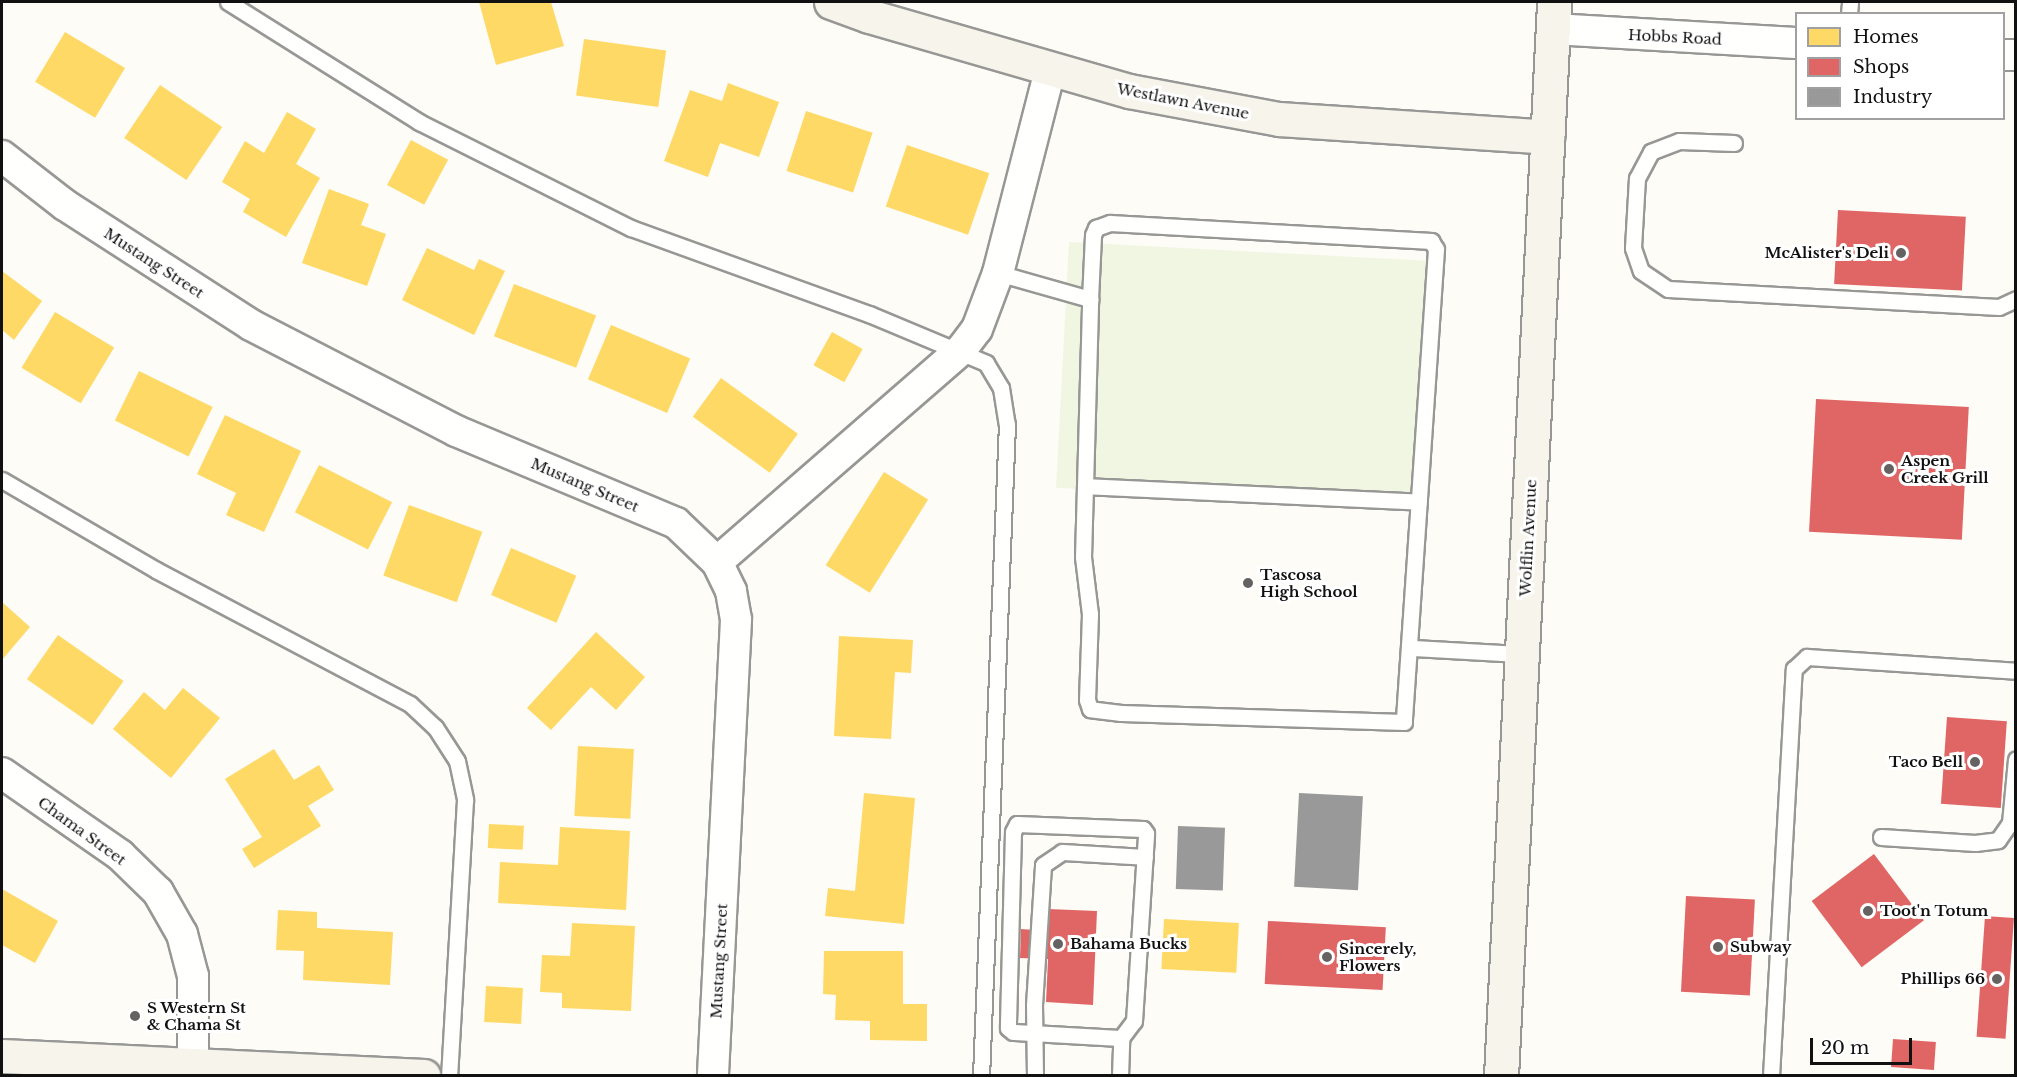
<!DOCTYPE html>
<html>
<head>
<meta charset="utf-8">
<style>
	body { margin:0 }
	#map { position:relative; width:2017px; height:1077px; overflow:hidden; background:#fdfcf7; font-family:"Libre Baskerville",serif }
	div>[style] { position:absolute }
	[style*='--x'] { left:calc(var(--x)*1px); top:calc(var(--y)*1px); width:calc(var(--w)*1px); rotate:calc(var(--a)*1deg) }
	.pitch>* { inset:0; background:#f0f6e1; transform-origin:0 0 }
	.homes>* { inset:0; background:#ffd966; transform-origin:0 0 }
	.shops>* { inset:0; background:#e06666; transform-origin:0 0 }
	.industry>* { inset:0; background:#999; transform-origin:0 0 }
	.roads { filter:drop-shadow(2px 0 #979795) drop-shadow(-2px 0 #979795) drop-shadow(0 2px #979795) drop-shadow(0 -2px #979795) }
	.lane>* { height:15px; margin:-7.5px; padding:0 7.5px; transform-origin:7.5px; border-radius:7.5px; background:#fffffe }
	.street>* { height:30px; margin:-15px; padding:0 15px; transform-origin:15px; border-radius:15px; background:#fffffe }
	.secondary>* { height:33px; margin:-16.5px; padding:0 16.5px; transform-origin:16.5px; border-radius:16.5px; background:#f6f4eb }
	.dots>* { width:16px; height:16px; translate:-50% -50%; box-sizing:border-box; border:3px solid #fff; border-radius:50% }
	span { translate:-50% -50%; white-space:nowrap; text-align:center; line-height:1.15; -webkit-text-stroke:6px #fff; paint-order:stroke }
	.street-label { font-size:15px; color:#111 }
	.poi-label { font-size:15px; color:#111; font-weight:700 }
	.right { translate:-100% -50%; text-align:right }
	.left { translate:0 -50%; text-align:left }
	.frame { position:absolute; inset:0; border:3px solid #111; pointer-events:none }
	.legend { position:absolute; left:1795px; top:12px; width:210px; height:108px; box-sizing:border-box; background:#fff; border:2px solid #a0a0a0; margin:0; padding:8px 10px; list-style:none; font-size:18px; color:#111 }
	.legend li { display:flex; align-items:center; gap:12px; height:30px }
	.legend b { width:30px; border:2px solid #a0a0a0 }
	.scale { position:absolute; left:1810px; top:1038px; width:102px; height:27px; box-sizing:border-box; border:3px solid #111; border-top:0; padding-left:8px; font-size:18px; line-height:21px; white-space:nowrap; color:#111; -webkit-text-stroke:4px #fff; paint-order:stroke }
</style>
</head>
<body>
<div id="map">
	<div class="pitch">
		<div style="left:1069px;top:242px;width:371px;height:246px;rotate:3deg"></div>
	</div>
	<div class="homes">
		<div style="clip-path:polygon(479px 2px,551px 2px,564px 46px,496px 65px)"></div>
		<div style="left:65px;top:32px;width:70px;height:58px;rotate:31deg"></div>
		<div style="left:584px;top:39px;width:83px;height:57px;rotate:8deg"></div>
		<div style="clip-path:polygon(728px 83px,779px 102px,759px 157px,720px 143px,708px 177px,664px 161px,690px 90px,722px 101px)"></div>
		<div style="left:160px;top:85px;width:75px;height:64px;rotate:34deg"></div>
		<div style="left:806px;top:111px;width:70px;height:63px;rotate:18deg"></div>
		<div style="clip-path:polygon(287px 112px,316px 129px,296px 164px,320px 178px,286px 237px,243px 212px,250px 199px,222px 182px,245px 141px,264px 153px)"></div>
		<div style="left:411px;top:140px;width:42px;height:51px;rotate:28deg"></div>
		<div style="left:907px;top:145px;width:87px;height:65px;rotate:19deg"></div>
		<div style="clip-path:polygon(329px 189px,369px 204px,361px 225px,386px 234px,367px 286px,302px 263px)"></div>
		<div style="clip-path:polygon(427px 248px,474px 270px,479px 259px,505px 271px,474px 335px,402px 300px)"></div>
		<div style="clip-path:polygon(2px 271px,42px 301px,14px 340px,2px 330px)"></div>
		<div style="left:514px;top:284px;width:88px;height:56px;rotate:21deg"></div>
		<div style="left:55px;top:312px;width:69px;height:65px;rotate:31deg"></div>
		<div style="left:611px;top:325px;width:86px;height:59px;rotate:23deg"></div>
		<div style="left:832px;top:332px;width:35px;height:38px;rotate:29deg"></div>
		<div style="left:139px;top:371px;width:82px;height:55px;rotate:26deg"></div>
		<div style="left:721px;top:378px;width:95px;height:48px;rotate:36deg"></div>
		<div style="clip-path:polygon(225px 415px,301px 451px,264px 532px,226px 515px,236px 493px,197px 474px)"></div>
		<div style="left:319px;top:465px;width:82px;height:53px;rotate:27deg"></div>
		<div style="left:884px;top:472px;width:52px;height:110px;rotate:32deg"></div>
		<div style="left:409px;top:505px;width:78px;height:75px;rotate:20deg"></div>
		<div style="left:511px;top:548px;width:71px;height:51px;rotate:23deg"></div>
		<div style="clip-path:polygon(2px 602px,30px 627px,2px 660px)"></div>
		<div style="clip-path:polygon(596px 632px,645px 677px,616px 710px,591px 687px,551px 730px,527px 708px)"></div>
		<div style="left:58px;top:635px;width:80px;height:54px;rotate:35deg"></div>
		<div style="clip-path:polygon(839px 636px,913px 640px,911px 673px,895px 672px,891px 739px,834px 736px)"></div>
		<div style="clip-path:polygon(183px 688px,220px 718px,171px 778px,113px 729px,144px 692px,165px 710px)"></div>
		<div style="left:578px;top:746px;width:56px;height:70px;rotate:3deg"></div>
		<div style="clip-path:polygon(274px 749px,294px 780px,319px 765px,334px 790px,308px 806px,321px 826px,254px 868px,242px 849px,262px 837px,225px 779px)"></div>
		<div style="clip-path:polygon(864px 793px,915px 798px,904px 924px,825px 916px,828px 888px,855px 891px)"></div>
		<div style="left:489px;top:824px;width:35px;height:24px;rotate:3deg"></div>
		<div style="clip-path:polygon(560px 827px,630px 831px,626px 910px,498px 903px,500px 862px,558px 865px)"></div>
		<div style="clip-path:polygon(2px 889px,58px 921px,35px 963px,2px 945px)"></div>
		<div style="clip-path:polygon(278px 910px,317px 912px,317px 928px,393px 932px,390px 985px,303px 980px,304px 951px,276px 950px)"></div>
		<div style="left:1164px;top:919px;width:75px;height:50px;rotate:3deg"></div>
		<div style="clip-path:polygon(572px 923px,635px 926px,631px 1011px,562px 1008px,562px 993px,540px 992px,542px 955px,570px 956px)"></div>
		<div style="clip-path:polygon(824px 951px,903px 951px,903px 1004px,927px 1004px,927px 1041px,870px 1040px,870px 1021px,835px 1020px,836px 995px,823px 994px)"></div>
		<div style="left:486px;top:986px;width:37px;height:36px;rotate:3deg"></div>
	</div>
	<div class="shops">
		<div style="left:1838px;top:210px;width:128px;height:74px;rotate:3deg"></div>
		<div style="left:1816px;top:399px;width:153px;height:133px;rotate:3deg"></div>
		<div style="left:1947px;top:717px;width:60px;height:87px;rotate:4deg"></div>
		<div style="left:1874px;top:854px;width:83px;height:78px;rotate:53deg"></div>
		<div style="left:1686px;top:896px;width:69px;height:96px;rotate:3deg"></div>
		<div style="clip-path:polygon(1048px 909px,1097px 911px,1093px 1005px,1046px 1002px,1048px 959px,1020px 958px,1021px 929px,1047px 931px)"></div>
		<div style="left:1985px;top:916px;width:29px;height:121px;rotate:4deg"></div>
		<div style="left:1268px;top:921px;width:118px;height:63px;rotate:3deg"></div>
		<div style="left:1893px;top:1039px;width:43px;height:28px;rotate:4deg"></div>
	</div>
	<div class="industry">
		<div style="left:1299px;top:793px;width:64px;height:94px;rotate:3deg"></div>
		<div style="left:1178px;top:826px;width:47px;height:63px;rotate:2deg"></div>
	</div>
	<div class="roads">
		<div class="lane">
			<div style="--x:228;--y:2;--w:226;--a:32.1"></div>
			<div style="--x:419;--y:122;--w:237;--a:26.6"></div>
			<div style="--x:631;--y:228;--w:253;--a:19.9"></div>
			<div style="--x:869;--y:314;--w:127;--a:22.7"></div>
			<div style="--x:986;--y:363;--w:29;--a:59"></div>
			<div style="--x:1001;--y:388;--w:36;--a:81"></div>
			<div style="--x:1007;--y:424;--w:653;--a:92.28"></div>
			<div style="--x:1849;--y:14;--w:12;--a:-85"></div>
			<div style="--x:1734;--y:143;--w:55;--a:-177.9"></div>
			<div style="--x:1679;--y:141;--w:30;--a:159"></div>
			<div style="--x:1651;--y:152;--w:30;--a:118"></div>
			<div style="--x:1637;--y:178;--w:70;--a:93.3"></div>
			<div style="--x:1633;--y:248;--w:24;--a:71"></div>
			<div style="--x:1641;--y:271;--w:32;--a:34"></div>
			<div style="--x:1668;--y:289;--w:331;--a:3.1"></div>
			<div style="--x:1999;--y:307;--w:19;--a:-25"></div>
			<div style="--x:1110;--y:223;--w:322;--a:3.2"></div>
			<div style="--x:1431;--y:241;--w:9;--a:58"></div>
			<div style="--x:1436;--y:249;--w:474;--a:93.9"></div>
			<div style="--x:1404;--y:722;--w:283;--a:-178.2"></div>
			<div style="--x:1121;--y:713;--w:31;--a:-173"></div>
			<div style="--x:1090;--y:709;--w:9;--a:-108"></div>
			<div style="--x:1087;--y:700;--w:86;--a:-88"></div>
			<div style="--x:1090;--y:614;--w:57;--a:-97"></div>
			<div style="--x:1083;--y:557;--w:258;--a:-88.4"></div>
			<div style="--x:1090;--y:299;--w:64;--a:-87.3"></div>
			<div style="--x:1093;--y:235;--w:8;--a:-67"></div>
			<div style="--x:1096;--y:228;--w:15;--a:-20"></div>
			<div style="--x:998;--y:273;--w:96;--a:15.8"></div>
			<div style="--x:2;--y:480;--w:178;--a:30.3"></div>
			<div style="--x:156;--y:570;--w:287;--a:27.8"></div>
			<div style="--x:410;--y:704;--w:34;--a:43"></div>
			<div style="--x:435;--y:727;--w:40;--a:57.1"></div>
			<div style="--x:457;--y:761;--w:40;--a:78"></div>
			<div style="--x:465;--y:800;--w:276;--a:93.3"></div>
			<div style="--x:1085;--y:486;--w:334;--a:2.7"></div>
			<div style="--x:1412;--y:648;--w:109;--a:3.2"></div>
			<div style="--x:1881;--y:837;--w:94;--a:3.7"></div>
			<div style="--x:1975;--y:843;--w:23;--a:-7"></div>
			<div style="--x:1998;--y:840;--w:21;--a:-55"></div>
			<div style="--x:2010;--y:823;--w:64;--a:-84.6"></div>
			<div style="--x:1035;--y:1076;--w:71;--a:-90.8"></div>
			<div style="--x:1034;--y:1005;--w:140;--a:-86.3"></div>
			<div style="--x:1043;--y:865;--w:23;--a:-34"></div>
			<div style="--x:1062;--y:852;--w:83;--a:3.4"></div>
			<div style="--x:1120;--y:1076;--w:38;--a:-88"></div>
			<div style="--x:1121;--y:1038;--w:21;--a:-53"></div>
			<div style="--x:1134;--y:1021;--w:188;--a:-86.3"></div>
			<div style="--x:1146;--y:833;--w:5;--a:-127"></div>
			<div style="--x:1143;--y:829;--w:126;--a:-177.7"></div>
			<div style="--x:1017;--y:824;--w:9;--a:117"></div>
			<div style="--x:1013;--y:832;--w:196;--a:91.5"></div>
			<div style="--x:1008;--y:1028;--w:6;--a:39"></div>
			<div style="--x:1013;--y:1032;--w:108;--a:3.2"></div>
			<div style="--x:1771;--y:1076;--w:408;--a:-86.8"></div>
			<div style="--x:1794;--y:669;--w:18;--a:-43"></div>
			<div style="--x:1807;--y:657;--w:209;--a:3.8"></div>
		</div>
		<div class="street">
			<div style="--x:1553;--y:29;--w:243;--a:3.3"></div>
			<div style="--x:2004;--y:55;--w:12;--a:0"></div>
			<div style="--x:2;--y:156;--w:80;--a:37.9"></div>
			<div style="--x:65;--y:205;--w:221;--a:32.8"></div>
			<div style="--x:251;--y:325;--w:231;--a:27.3"></div>
			<div style="--x:456;--y:431;--w:238;--a:22.7"></div>
			<div style="--x:676;--y:523;--w:57;--a:43.6"></div>
			<div style="--x:717;--y:562;--w:32;--a:64"></div>
			<div style="--x:731;--y:591;--w:29;--a:80"></div>
			<div style="--x:736;--y:620;--w:457;--a:92.9"></div>
			<div style="--x:717;--y:562;--w:323;--a:-41"></div>
			<div style="--x:961;--y:350;--w:26;--a:-53"></div>
			<div style="--x:977;--y:329;--w:60;--a:-69.4"></div>
			<div style="--x:998;--y:273;--w:209;--a:-75.6"></div>
			<div style="--x:2;--y:773;--w:144;--a:34.8"></div>
			<div style="--x:120;--y:855;--w:53;--a:44.2"></div>
			<div style="--x:158;--y:892;--w:48;--a:60.3"></div>
			<div style="--x:182;--y:934;--w:43;--a:75.3"></div>
			<div style="--x:193;--y:976;--w:89;--a:90"></div>
		</div>
		<div class="secondary">
			<div style="--x:831;--y:2;--w:40;--a:20.2"></div>
			<div style="--x:869;--y:16;--w:271;--a:16.1"></div>
			<div style="--x:1129;--y:91;--w:153;--a:10.6"></div>
			<div style="--x:1279;--y:119;--w:269;--a:3.8"></div>
			<div style="--x:2;--y:1056;--w:422;--a:2.7"></div>
			<div style="--x:1501;--y:1076;--w:1075;--a:-87.17"></div>
		</div>
	</div>
	<div class="dots">
		<div style="left:1901px;top:253px;background:#646362"></div>
		<div style="left:1889px;top:469px;background:#646362"></div>
		<div style="left:1248px;top:583px;background:#646362"></div>
		<div style="left:1975px;top:762px;background:#646362"></div>
		<div style="left:1868px;top:911px;background:#646362"></div>
		<div style="left:1058px;top:944px;background:#646362"></div>
		<div style="left:1718px;top:947px;background:#646362"></div>
		<div style="left:1327px;top:957px;background:#646362"></div>
		<div style="left:1997px;top:979px;background:#646362"></div>
		<div style="left:135px;top:1016px;background:#646362"></div>
	</div>
	<div class="street-label">
		<span style="left:1675px;top:37px;rotate:3deg">Hobbs Road</span>
		<span style="left:1183px;top:101px;rotate:11deg">Westlawn Avenue</span>
		<span style="left:154px;top:263px;rotate:33deg">Mustang Street</span>
		<span style="left:585px;top:485px;rotate:23deg">Mustang Street</span>
		<span style="left:1528px;top:538px;rotate:-87deg">Wolflin Avenue</span>
		<span style="left:82px;top:831px;rotate:36deg">Chama Street</span>
		<span style="left:719px;top:961px;rotate:-87deg">Mustang Street</span>
	</div>
	<div class="poi-label">
		<span class="right" style="left:1889px;top:253px">McAlister's Deli</span>
		<span class="left" style="left:1901px;top:469px">Aspen<br>Creek Grill</span>
		<span class="left" style="left:1260px;top:583px">Tascosa<br>High School</span>
		<span class="right" style="left:1963px;top:762px">Taco Bell</span>
		<span class="left" style="left:1880px;top:911px">Toot'n Totum</span>
		<span class="left" style="left:1070px;top:944px">Bahama Bucks</span>
		<span class="left" style="left:1730px;top:947px">Subway</span>
		<span class="left" style="left:1339px;top:957px">Sincerely,<br>Flowers</span>
		<span class="right" style="left:1985px;top:979px">Phillips 66</span>
		<span class="left" style="left:147px;top:1016px">S Western St<br>&amp; Chama St</span>
	</div>
	<div class="frame"></div>
	<ul class="legend">
	<li><b style="height:16px;background:#ffd966"></b>Homes</li>
	<li><b style="height:16px;background:#e06666"></b>Shops</li>
	<li><b style="height:16px;background:#999"></b>Industry</li>
	</ul>
	<div class="scale">20 m</div>
</div>
</body>
</html>
